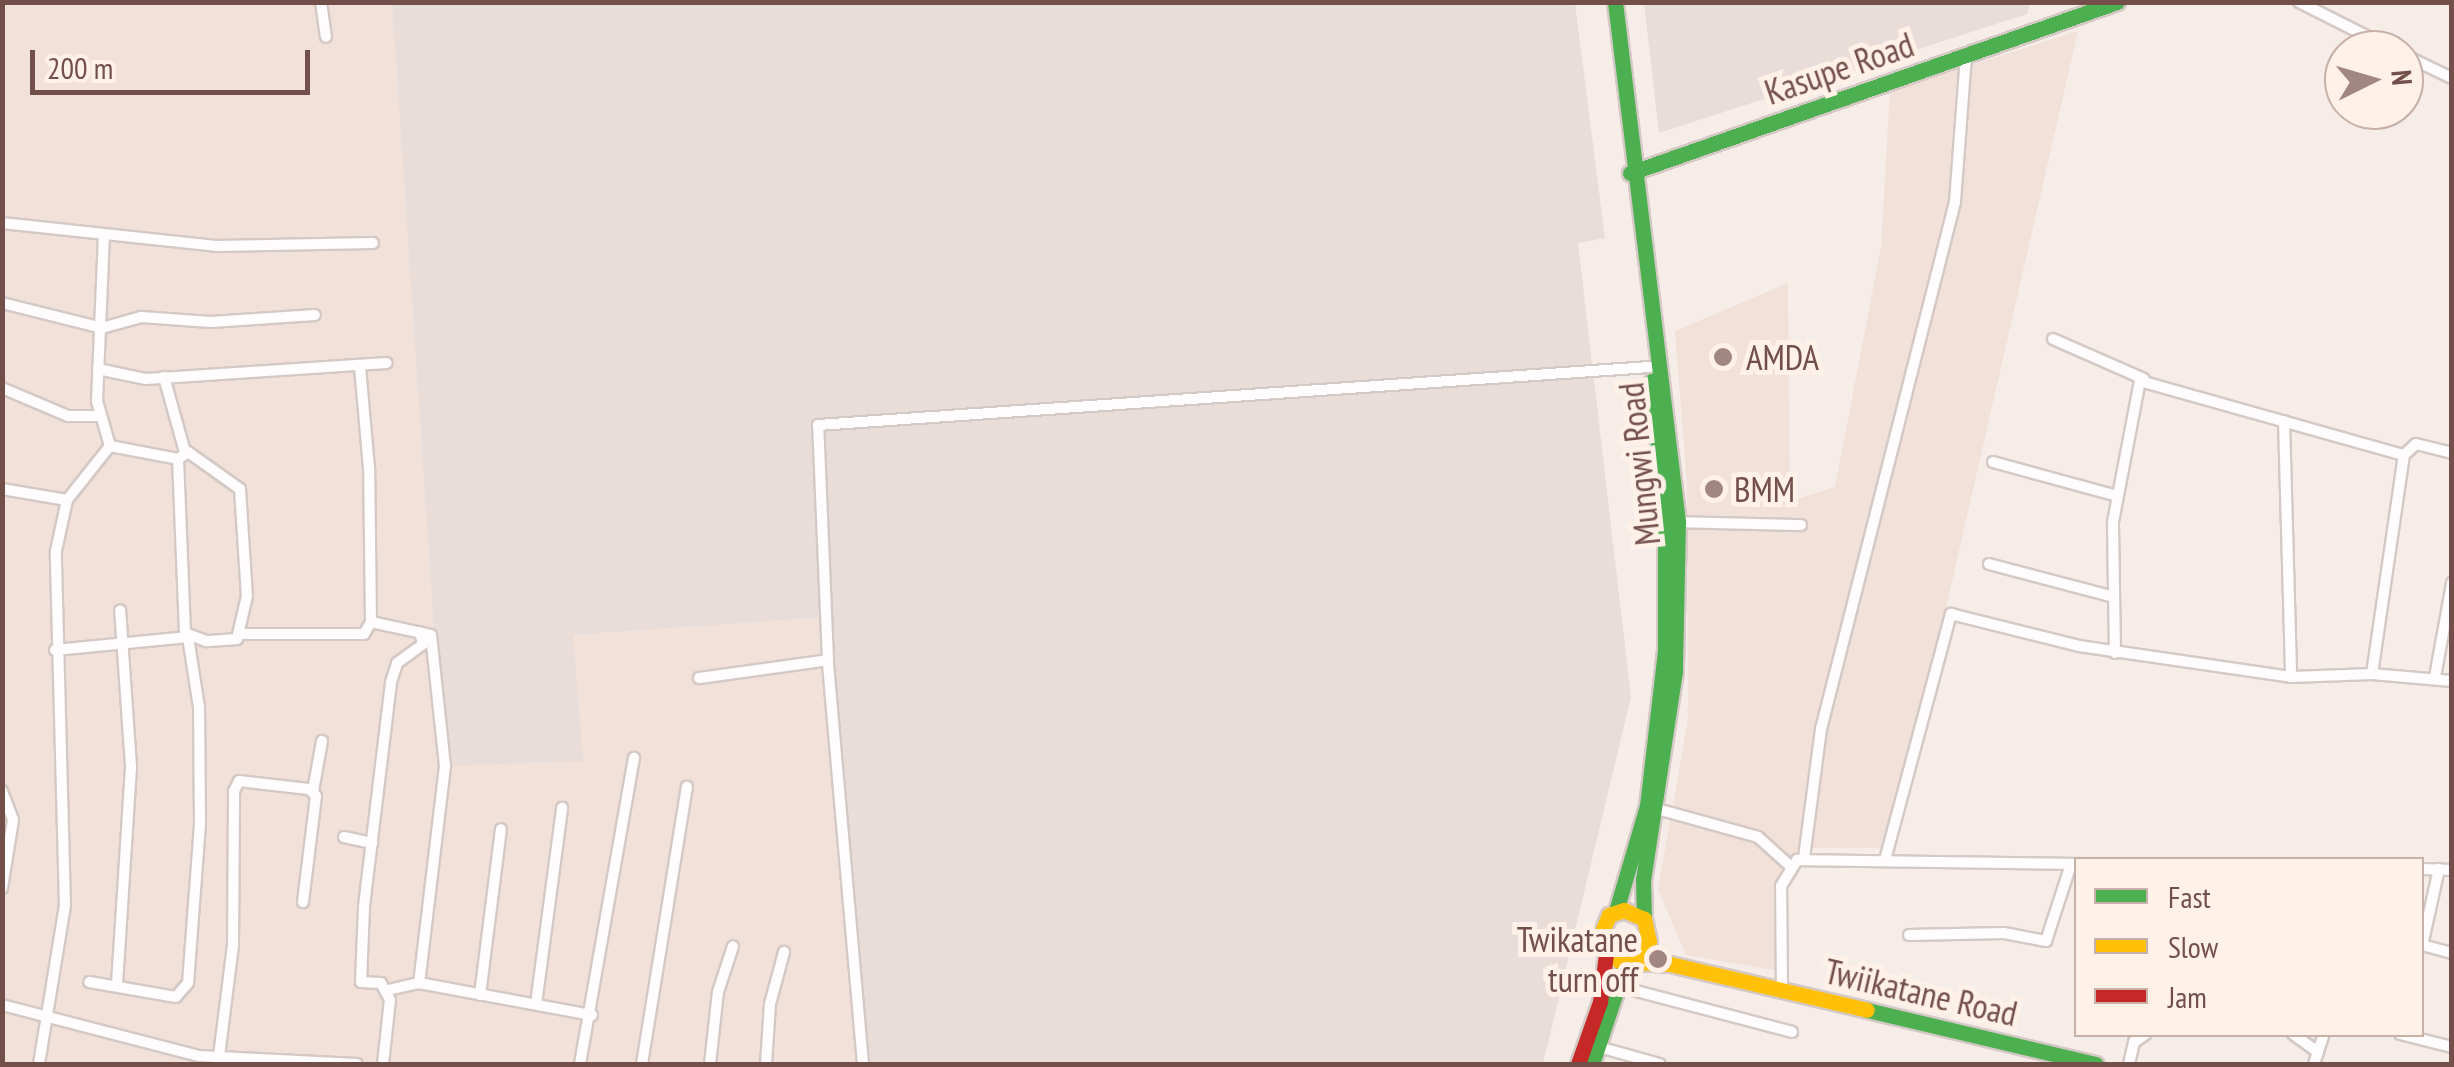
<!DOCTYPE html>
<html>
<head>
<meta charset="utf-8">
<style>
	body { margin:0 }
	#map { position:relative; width:2454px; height:1067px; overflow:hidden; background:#f6ede8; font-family:"PT Sans Narrow",sans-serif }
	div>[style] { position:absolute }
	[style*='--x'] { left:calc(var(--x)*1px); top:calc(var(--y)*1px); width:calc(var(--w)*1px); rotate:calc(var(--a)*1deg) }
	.residential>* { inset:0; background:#f1e1d8 }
	.industrial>* { inset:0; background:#e8ddd9 }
	.roads { filter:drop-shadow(2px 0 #d4c9c5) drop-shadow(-2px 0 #d4c9c5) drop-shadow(0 2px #d4c9c5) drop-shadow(0 -2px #d4c9c5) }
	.street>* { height:10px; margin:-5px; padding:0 5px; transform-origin:5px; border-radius:5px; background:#fefcfc }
	.fast>* { height:15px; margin:-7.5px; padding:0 7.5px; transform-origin:7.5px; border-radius:7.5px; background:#4caf50 }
	.slow>* { height:15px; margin:-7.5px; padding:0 7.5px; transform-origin:7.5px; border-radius:7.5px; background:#ffc107 }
	.jam>* { height:15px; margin:-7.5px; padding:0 7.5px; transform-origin:7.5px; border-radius:7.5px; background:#c62828 }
	.dots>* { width:28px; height:28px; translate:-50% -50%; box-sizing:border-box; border:5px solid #fff1e8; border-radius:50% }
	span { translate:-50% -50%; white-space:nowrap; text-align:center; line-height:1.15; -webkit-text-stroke:10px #fff1e8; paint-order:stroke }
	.street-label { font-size:35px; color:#734f49 }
	.poi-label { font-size:35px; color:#734f49 }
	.left { translate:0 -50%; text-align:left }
	.right { translate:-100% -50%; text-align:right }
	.frame { position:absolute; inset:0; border:5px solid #734f49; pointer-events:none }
	.legend { position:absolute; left:2074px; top:857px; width:350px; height:180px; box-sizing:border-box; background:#fff1e8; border:2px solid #c7b0a8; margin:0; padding:12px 18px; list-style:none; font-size:30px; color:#734f49 }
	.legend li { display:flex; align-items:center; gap:20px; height:50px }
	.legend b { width:50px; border:2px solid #c7b0a8 }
	.north { position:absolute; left:2324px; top:30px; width:100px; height:100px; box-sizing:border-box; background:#fff1e8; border:2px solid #c7b0a8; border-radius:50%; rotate:85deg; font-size:28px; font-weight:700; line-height:40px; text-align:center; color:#734f49 }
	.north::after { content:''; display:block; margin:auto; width:35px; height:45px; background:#a18681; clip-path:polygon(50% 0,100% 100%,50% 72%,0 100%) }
	.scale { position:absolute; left:30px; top:50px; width:280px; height:45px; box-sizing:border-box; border:5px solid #734f49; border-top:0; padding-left:12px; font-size:30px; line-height:35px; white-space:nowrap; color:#734f49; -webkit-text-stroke:8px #fff1e8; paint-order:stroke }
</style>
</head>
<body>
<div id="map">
	<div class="residential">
		<div style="clip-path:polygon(2px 3px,392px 3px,443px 766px,573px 635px,832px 617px,864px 1064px,3px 1064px)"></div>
		<div style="clip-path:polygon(2078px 31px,1891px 848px,1802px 848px,1785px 875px,1784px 972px,1686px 955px,1658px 889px,1688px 719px,1687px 485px,1675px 331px,1788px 283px,1790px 501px,1835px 487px,1881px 247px,1890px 91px)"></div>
	</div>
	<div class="industrial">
		<div style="clip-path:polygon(392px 3px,1575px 3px,1605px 238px,1578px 243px,1631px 697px,1543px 1064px,864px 1064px,831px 617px,573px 635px,583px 761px,443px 766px)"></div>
		<div style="clip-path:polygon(1644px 3px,1644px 2px,2030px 3px,2027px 14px,1659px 133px)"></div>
	</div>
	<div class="roads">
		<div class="street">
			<div style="--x:321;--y:2;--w:35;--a:82"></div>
			<div style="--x:2299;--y:2;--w:106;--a:26.8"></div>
			<div style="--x:2404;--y:55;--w:53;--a:25.6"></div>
			<div style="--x:2;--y:223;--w:215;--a:6.1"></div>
			<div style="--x:216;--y:246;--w:157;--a:-1.1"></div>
			<div style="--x:2;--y:303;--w:103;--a:14"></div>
			<div style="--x:102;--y:328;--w:41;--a:-15.8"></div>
			<div style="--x:141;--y:317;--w:70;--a:4.1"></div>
			<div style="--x:211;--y:322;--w:104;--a:-3.9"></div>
			<div style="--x:2053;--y:339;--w:99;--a:23.7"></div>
			<div style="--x:98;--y:369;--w:49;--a:11.8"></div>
			<div style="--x:146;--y:379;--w:241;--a:-3.8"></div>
			<div style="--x:164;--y:377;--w:78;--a:74.4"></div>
			<div style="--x:2;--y:388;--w:72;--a:23"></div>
			<div style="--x:68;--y:416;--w:30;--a:0"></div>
			<div style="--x:2284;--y:421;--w:256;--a:88.4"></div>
			<div style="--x:110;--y:446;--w:69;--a:10.8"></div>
			<div style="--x:178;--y:459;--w:12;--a:-35"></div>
			<div style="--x:188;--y:452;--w:64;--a:35.4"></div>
			<div style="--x:240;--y:489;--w:107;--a:86.3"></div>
			<div style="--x:247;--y:596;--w:44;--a:103.1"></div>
			<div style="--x:237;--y:639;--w:31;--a:176"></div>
			<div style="--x:206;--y:641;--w:22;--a:-159"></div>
			<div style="--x:185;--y:633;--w:174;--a:-92.3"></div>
			<div style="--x:1993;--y:462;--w:129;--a:15.3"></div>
			<div style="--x:2;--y:489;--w:66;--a:9.6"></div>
			<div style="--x:1678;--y:522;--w:123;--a:1.4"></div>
			<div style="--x:1989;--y:564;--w:129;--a:14.8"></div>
			<div style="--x:371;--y:622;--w:61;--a:12.2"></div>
			<div style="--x:431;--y:635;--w:132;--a:83.9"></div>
			<div style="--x:445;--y:766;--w:219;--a:96.8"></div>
			<div style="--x:243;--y:634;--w:121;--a:0"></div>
			<div style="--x:364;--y:634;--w:14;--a:-60"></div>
			<div style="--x:371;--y:622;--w:154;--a:-90.7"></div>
			<div style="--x:369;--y:468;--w:100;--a:-95.1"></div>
			<div style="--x:55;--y:650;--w:134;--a:-5.6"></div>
			<div style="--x:188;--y:637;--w:71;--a:81.1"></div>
			<div style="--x:199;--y:707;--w:117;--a:89.5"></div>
			<div style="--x:200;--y:824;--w:159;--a:94.3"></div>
			<div style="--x:188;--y:983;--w:18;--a:131"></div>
			<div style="--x:176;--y:997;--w:88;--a:-170.2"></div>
			<div style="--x:2115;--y:653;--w:131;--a:-90.9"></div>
			<div style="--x:2113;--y:522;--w:144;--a:-79.2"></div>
			<div style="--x:2140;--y:381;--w:274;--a:15.7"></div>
			<div style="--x:2372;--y:674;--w:221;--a:-81.7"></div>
			<div style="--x:2404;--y:455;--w:16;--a:-43"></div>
			<div style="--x:2416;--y:444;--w:37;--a:14"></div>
			<div style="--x:2435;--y:677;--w:96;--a:-79.7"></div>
			<div style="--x:699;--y:678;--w:130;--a:-7.9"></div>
			<div style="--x:2;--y:791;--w:31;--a:69"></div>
			<div style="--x:13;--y:820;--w:69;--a:99.2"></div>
			<div style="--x:313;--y:791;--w:51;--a:-79.8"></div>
			<div style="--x:1650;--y:807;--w:112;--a:15.5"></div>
			<div style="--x:1758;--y:837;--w:42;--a:42.1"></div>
			<div style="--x:344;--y:837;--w:29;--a:12"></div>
			<div style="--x:1804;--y:858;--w:130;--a:-82.5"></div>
			<div style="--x:1821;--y:729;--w:544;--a:-75.73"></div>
			<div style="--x:1955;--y:202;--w:146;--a:-85.7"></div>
			<div style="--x:1885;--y:860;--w:255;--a:-75"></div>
			<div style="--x:1951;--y:614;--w:132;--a:14"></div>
			<div style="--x:2079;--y:646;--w:214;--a:8.3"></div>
			<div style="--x:2291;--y:677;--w:81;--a:-2.1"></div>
			<div style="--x:2372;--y:674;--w:80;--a:5"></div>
			<div style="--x:2422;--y:869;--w:30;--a:2"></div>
			<div style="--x:1909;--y:935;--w:95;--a:-1.2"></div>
			<div style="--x:2004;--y:933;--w:43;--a:10.8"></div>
			<div style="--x:2046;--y:941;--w:81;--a:-72"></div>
			<div style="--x:2422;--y:945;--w:31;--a:15"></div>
			<div style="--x:2422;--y:946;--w:79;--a:-77.6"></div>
			<div style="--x:117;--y:984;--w:218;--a:-86.3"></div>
			<div style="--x:131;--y:766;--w:156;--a:-94"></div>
			<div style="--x:1617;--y:986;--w:181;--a:14.7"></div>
			<div style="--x:388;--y:990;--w:32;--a:-13"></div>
			<div style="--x:419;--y:983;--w:176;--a:10.5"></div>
			<div style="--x:1782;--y:991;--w:105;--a:-90.5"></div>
			<div style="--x:1781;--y:886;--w:31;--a:-58"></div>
			<div style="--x:1797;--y:860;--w:279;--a:0.8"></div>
			<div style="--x:480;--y:995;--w:167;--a:-82.8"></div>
			<div style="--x:536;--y:1004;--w:198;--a:-82.4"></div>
			<div style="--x:2;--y:1005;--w:203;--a:14.5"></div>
			<div style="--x:199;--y:1056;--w:158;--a:2.9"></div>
			<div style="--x:2293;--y:1034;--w:31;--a:36"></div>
			<div style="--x:2400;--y:1034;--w:54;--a:14"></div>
			<div style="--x:1599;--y:1047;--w:63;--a:15.6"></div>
			<div style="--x:39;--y:1064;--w:160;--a:-80.7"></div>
			<div style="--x:65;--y:906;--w:355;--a:-91.5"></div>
			<div style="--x:56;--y:551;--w:52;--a:-77.8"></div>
			<div style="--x:67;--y:500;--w:69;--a:-51.5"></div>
			<div style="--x:110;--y:446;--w:47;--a:-106.1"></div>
			<div style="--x:97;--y:401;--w:164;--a:-87.6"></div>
			<div style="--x:218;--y:1064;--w:119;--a:-82.8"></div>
			<div style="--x:233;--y:946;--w:155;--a:-89.6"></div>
			<div style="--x:234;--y:791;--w:11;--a:-63"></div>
			<div style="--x:239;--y:781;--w:70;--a:6.5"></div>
			<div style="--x:309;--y:789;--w:10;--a:45"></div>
			<div style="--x:316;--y:796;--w:107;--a:97"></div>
			<div style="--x:383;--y:1064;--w:64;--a:-83.8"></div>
			<div style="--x:390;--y:1000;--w:19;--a:-118"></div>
			<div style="--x:381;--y:983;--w:20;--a:-177"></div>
			<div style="--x:361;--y:982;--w:76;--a:-87.7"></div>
			<div style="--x:364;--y:906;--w:226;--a:-83.1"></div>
			<div style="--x:391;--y:682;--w:20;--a:-72"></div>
			<div style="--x:397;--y:663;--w:32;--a:-36"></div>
			<div style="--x:423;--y:644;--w:12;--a:-104"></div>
			<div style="--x:580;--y:1064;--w:311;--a:-80"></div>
			<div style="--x:642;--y:1064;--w:281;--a:-80.8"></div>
			<div style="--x:710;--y:1064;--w:72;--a:-83.7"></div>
			<div style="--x:718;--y:992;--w:48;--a:-71.9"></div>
			<div style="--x:766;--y:1064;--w:60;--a:-86.2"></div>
			<div style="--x:770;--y:1004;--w:54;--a:-74.9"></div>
			<div style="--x:863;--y:1064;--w:406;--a:-95"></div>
			<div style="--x:828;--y:660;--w:235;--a:-92.4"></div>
			<div style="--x:818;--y:425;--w:834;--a:-3.99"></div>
			<div style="--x:2129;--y:1064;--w:23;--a:-77"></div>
			<div style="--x:2134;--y:1042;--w:14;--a:-34"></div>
			<div style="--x:2314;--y:1064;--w:32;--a:-72"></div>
		</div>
		<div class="fast">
			<div style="--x:1615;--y:2;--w:524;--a:83.09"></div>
			<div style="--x:1678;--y:522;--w:149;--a:91.2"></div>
			<div style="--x:1675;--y:671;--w:210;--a:98.7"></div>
			<div style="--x:1643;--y:879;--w:40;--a:88.6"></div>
			<div style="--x:1630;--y:173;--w:516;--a:-19.35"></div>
			<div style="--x:1616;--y:911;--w:109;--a:-73.6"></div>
			<div style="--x:1647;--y:806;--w:157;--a:-83.4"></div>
			<div style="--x:1665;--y:650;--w:130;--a:-90"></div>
			<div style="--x:1665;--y:520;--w:140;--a:-95.3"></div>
			<div style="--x:1867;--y:1010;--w:235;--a:13.3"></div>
			<div style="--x:1592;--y:1064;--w:108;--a:-71.6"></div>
		</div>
		<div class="slow">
			<div style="--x:1637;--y:958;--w:20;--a:-53"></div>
			<div style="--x:1649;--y:942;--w:24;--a:-102"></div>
			<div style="--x:1644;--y:919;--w:22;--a:-156"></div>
			<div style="--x:1624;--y:910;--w:16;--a:162"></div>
			<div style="--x:1609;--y:915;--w:25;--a:113"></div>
			<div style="--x:1599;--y:938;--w:30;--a:49"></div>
			<div style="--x:1619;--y:961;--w:51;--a:3.4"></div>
			<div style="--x:1670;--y:964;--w:202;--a:13.1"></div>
		</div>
		<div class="jam">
			<div style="--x:1578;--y:1064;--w:66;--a:-70.5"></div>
			<div style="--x:1600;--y:1002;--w:48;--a:-82.9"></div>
		</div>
	</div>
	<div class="dots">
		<div style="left:1723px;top:357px;background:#a18681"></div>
		<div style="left:1714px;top:489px;background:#a18681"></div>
		<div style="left:1658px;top:959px;background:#a18681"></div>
	</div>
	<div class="street-label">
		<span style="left:1839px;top:68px;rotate:-19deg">Kasupe Road</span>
		<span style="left:1639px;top:464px;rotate:-96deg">Mungwi Road</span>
		<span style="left:1921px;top:992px;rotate:13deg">Twiikatane Road</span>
	</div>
	<div class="poi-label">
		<span class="left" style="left:1746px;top:357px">AMDA</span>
		<span class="left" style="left:1734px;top:489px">BMM</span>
		<span class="right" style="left:1638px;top:959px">Twikatane<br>turn off</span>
	</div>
	<div class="frame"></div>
	<ul class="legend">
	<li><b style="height:12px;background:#4caf50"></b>Fast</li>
	<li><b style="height:12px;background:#ffc107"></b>Slow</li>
	<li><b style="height:12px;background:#c62828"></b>Jam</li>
	</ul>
	<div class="north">N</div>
	<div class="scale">200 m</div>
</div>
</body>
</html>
